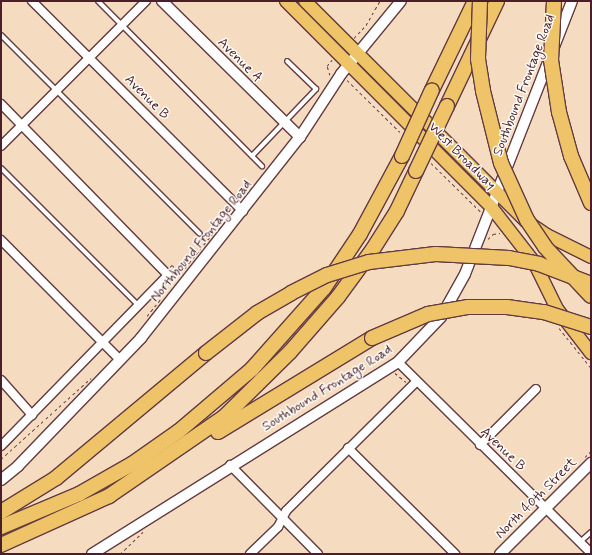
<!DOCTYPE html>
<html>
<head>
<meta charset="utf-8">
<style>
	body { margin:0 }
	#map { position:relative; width:592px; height:555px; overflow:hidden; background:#f5dcc0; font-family:Mynerve,sans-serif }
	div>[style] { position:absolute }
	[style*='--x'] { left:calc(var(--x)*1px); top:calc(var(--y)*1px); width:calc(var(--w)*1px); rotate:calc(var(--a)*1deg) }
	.path>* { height:1px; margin-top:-0.5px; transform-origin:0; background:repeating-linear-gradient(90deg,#643b41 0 3px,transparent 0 6px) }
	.roads { filter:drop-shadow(1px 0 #643b41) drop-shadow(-1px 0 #643b41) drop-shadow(0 1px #643b41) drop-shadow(0 -1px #643b41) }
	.service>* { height:4px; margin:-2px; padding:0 2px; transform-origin:2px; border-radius:2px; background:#fff }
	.minor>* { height:8px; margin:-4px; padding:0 4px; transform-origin:4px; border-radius:4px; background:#fff }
	.tertiary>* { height:10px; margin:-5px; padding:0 5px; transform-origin:5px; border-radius:5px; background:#fff }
	.primary>* { height:12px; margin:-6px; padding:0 6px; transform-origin:6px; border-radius:6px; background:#efc469 }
	.motorway>* { height:14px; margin:-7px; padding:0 7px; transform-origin:7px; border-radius:7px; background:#efc469 }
	.bridges { filter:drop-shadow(1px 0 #643b41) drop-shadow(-1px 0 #643b41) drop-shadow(0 1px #643b41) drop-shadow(0 -1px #643b41) }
	.motorway-bridge>* { height:14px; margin:-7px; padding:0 7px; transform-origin:7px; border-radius:7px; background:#efc469 }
	span { translate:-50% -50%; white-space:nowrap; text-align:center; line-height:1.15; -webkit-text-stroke:3px #fdfcf7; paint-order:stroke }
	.street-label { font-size:14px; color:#4a1f2b }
	.frame { position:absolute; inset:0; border:2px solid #4a1f2b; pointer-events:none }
</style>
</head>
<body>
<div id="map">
	<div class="path">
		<div style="--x:354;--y:38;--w:18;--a:-47"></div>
		<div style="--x:366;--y:25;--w:28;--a:-60"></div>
		<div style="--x:330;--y:75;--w:9;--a:-108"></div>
		<div style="--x:327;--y:66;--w:8;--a:-50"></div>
		<div style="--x:347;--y:80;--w:74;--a:44.5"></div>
		<div style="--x:431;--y:163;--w:69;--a:44.4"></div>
		<div style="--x:488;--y:239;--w:7;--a:-45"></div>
		<div style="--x:493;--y:234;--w:7;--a:-8"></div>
		<div style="--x:170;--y:267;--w:3;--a:-45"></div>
		<div style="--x:172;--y:265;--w:12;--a:42"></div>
		<div style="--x:185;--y:268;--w:45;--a:-51.3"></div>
		<div style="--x:147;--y:316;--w:21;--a:-51"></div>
		<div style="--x:559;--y:328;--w:51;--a:51.3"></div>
		<div style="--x:395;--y:373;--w:14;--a:39"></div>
		<div style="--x:585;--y:457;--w:8;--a:-45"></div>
		<div style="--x:1;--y:459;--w:121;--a:-42"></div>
		<div style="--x:120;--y:554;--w:32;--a:-44"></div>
	</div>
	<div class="roads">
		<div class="service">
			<div style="--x:98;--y:1;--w:233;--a:45.2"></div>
			<div style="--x:1;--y:35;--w:281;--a:45"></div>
			<div style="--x:252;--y:156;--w:93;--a:-46.3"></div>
			<div style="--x:316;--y:89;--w:40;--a:-136"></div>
			<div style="--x:1;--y:168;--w:195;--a:45"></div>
			<div style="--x:580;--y:542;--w:15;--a:-42"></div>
		</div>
		<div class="minor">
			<div style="--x:32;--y:1;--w:298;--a:44.9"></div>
			<div style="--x:1;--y:104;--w:239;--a:45.7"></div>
			<div style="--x:168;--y:275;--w:239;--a:134.3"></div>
			<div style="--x:1;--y:146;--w:205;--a:-45"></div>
			<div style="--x:1;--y:240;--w:169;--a:45.2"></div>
			<div style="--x:398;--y:362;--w:272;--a:44.7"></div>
			<div style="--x:1;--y:380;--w:47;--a:48.5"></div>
			<div style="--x:480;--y:445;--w:79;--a:-45"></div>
			<div style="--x:348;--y:448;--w:151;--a:44.7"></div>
			<div style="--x:230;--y:465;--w:125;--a:45.3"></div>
			<div style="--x:250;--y:554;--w:39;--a:-44"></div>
			<div style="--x:278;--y:527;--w:18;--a:-63"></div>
			<div style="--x:286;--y:511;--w:183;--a:-44.8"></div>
		</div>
		<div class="tertiary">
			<div style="--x:162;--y:1;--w:194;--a:44.6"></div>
			<div style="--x:1;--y:480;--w:22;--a:-39"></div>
			<div style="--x:18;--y:466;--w:178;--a:-46.1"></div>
			<div style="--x:141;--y:338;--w:256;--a:-51.7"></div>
			<div style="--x:300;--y:137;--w:75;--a:-56.9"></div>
			<div style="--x:341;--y:74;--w:94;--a:-50.6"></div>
			<div style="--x:92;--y:554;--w:361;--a:-32.1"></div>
			<div style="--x:398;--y:362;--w:62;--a:-46.3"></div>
			<div style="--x:441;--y:317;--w:49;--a:-60.8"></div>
			<div style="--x:465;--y:274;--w:293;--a:-68.6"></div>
			<div style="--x:500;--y:554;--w:129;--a:-45"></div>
		</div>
		<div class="primary">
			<div style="--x:286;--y:1;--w:292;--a:45.1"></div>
			<div style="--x:492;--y:208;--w:68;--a:52.1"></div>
			<div style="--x:534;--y:262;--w:52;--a:63.9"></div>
			<div style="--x:557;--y:309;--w:56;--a:52.3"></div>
			<div style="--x:305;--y:1;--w:312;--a:44.9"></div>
			<div style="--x:526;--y:221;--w:25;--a:34"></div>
			<div style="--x:547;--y:235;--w:49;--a:26.6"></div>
		</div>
		<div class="motorway">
			<div style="--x:432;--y:90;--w:99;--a:-64.2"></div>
			<div style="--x:447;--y:106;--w:116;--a:-64.5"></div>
			<div style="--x:218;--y:432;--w:180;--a:-31.4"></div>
			<div style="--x:1;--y:512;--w:65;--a:-31.7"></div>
			<div style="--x:56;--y:478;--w:195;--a:-39.8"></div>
			<div style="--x:1;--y:527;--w:85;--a:-22.9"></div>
			<div style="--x:79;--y:494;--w:61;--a:-29.5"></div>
			<div style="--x:132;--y:464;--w:57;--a:-35.1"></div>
			<div style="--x:179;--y:431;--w:96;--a:-40.3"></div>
			<div style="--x:252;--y:369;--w:108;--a:-48.4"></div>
			<div style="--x:324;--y:288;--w:65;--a:-56.3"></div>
			<div style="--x:360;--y:234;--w:89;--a:-61.7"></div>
			<div style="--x:1;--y:545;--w:119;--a:-24.4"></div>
			<div style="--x:109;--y:496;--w:140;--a:-34.5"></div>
			<div style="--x:224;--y:417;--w:93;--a:-44.6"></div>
			<div style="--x:290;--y:352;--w:73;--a:-48.9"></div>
			<div style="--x:338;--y:297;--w:59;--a:-53.9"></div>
			<div style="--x:373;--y:249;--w:45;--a:-57.7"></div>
			<div style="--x:397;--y:211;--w:44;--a:-64.6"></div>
		</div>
	</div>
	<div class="bridges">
		<div class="motorway-bridge">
			<div style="--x:480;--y:1;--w:58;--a:92"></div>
			<div style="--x:478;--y:59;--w:32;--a:81"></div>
			<div style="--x:483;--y:91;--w:74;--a:76"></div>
			<div style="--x:501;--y:163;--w:63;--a:65.5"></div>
			<div style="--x:527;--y:220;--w:32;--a:56"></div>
			<div style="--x:545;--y:247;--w:67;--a:46.8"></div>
			<div style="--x:554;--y:1;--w:59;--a:92.9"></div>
			<div style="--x:551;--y:60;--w:53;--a:81.3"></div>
			<div style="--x:559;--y:112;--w:46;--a:74.7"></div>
			<div style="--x:571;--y:156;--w:51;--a:66.9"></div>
			<div style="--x:402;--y:156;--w:72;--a:-65.6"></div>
			<div style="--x:416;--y:171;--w:72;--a:-64.5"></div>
			<div style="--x:372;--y:338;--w:61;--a:-23.2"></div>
			<div style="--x:428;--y:314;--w:41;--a:-9.9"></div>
			<div style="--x:468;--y:307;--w:39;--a:0"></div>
			<div style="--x:507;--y:307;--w:37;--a:8"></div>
			<div style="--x:544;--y:312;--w:49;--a:17.7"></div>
			<div style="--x:206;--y:353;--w:65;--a:-38.1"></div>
			<div style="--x:257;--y:313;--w:39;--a:-30"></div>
			<div style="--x:291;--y:293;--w:40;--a:-26.6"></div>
			<div style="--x:327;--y:275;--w:44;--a:-17.2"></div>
			<div style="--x:369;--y:262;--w:67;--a:-6.8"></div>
			<div style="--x:436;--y:254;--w:73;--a:3.1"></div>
			<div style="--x:509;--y:258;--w:31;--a:11"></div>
			<div style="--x:539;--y:264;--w:56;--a:21"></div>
		</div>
	</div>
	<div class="street-label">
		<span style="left:240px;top:60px;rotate:45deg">Avenue A</span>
		<span style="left:524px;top:85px;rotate:-69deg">Southbound Frontage Road</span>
		<span style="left:147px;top:97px;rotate:45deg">Avenue B</span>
		<span style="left:462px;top:156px;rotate:45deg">West Broadway</span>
		<span style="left:201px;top:241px;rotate:-51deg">Northbound Frontage Road</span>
		<span style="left:327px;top:388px;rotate:-32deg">Southbound Frontage Road</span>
		<span style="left:503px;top:449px;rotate:44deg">Avenue B</span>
		<span style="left:536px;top:498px;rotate:-45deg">North 40th Street</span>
	</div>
	<div class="frame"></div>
</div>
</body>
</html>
